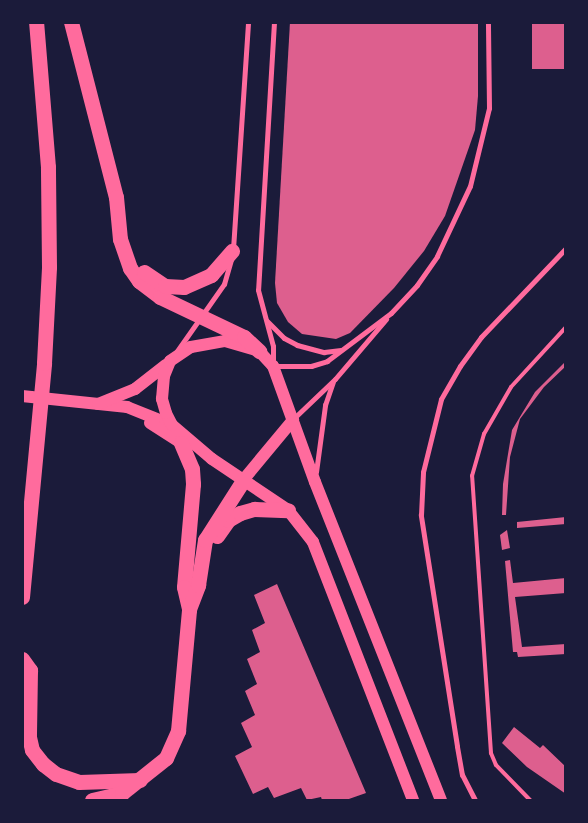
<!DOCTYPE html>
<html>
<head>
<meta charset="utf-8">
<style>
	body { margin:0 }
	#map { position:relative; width:588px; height:823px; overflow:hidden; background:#1b1b3a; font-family:Raleway,sans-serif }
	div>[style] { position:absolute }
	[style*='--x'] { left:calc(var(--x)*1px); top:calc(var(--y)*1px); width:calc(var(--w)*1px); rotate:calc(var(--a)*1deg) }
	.building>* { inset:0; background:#dd5f8e; transform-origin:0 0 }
	.service>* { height:4px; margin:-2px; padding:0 2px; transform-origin:2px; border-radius:2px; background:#ff6b9d }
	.minor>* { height:5px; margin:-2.5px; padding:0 2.5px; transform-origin:2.5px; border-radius:2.5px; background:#ff6b9d }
	.primary>* { height:12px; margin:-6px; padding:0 6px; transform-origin:6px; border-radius:6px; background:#ff6b9d }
	.motorway>* { height:15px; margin:-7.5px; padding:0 7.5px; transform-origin:7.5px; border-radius:7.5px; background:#ff6b9d }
	span { translate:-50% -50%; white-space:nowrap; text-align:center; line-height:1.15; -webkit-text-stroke:4px #1b1b3a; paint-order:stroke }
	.frame { position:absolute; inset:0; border:24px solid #1b1b3a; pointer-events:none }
</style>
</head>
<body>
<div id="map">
	<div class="building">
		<div style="clip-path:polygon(290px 22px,478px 22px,478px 96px,475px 130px,445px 216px,424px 251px,394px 288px,350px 333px,336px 339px,302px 334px,288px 322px,277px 303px,275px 283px)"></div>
		<div style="left:532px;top:22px;width:34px;height:47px"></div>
		<div style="clip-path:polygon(566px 361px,566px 366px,544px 387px,520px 419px,510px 457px,506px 515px,502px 515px,503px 484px,512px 430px,535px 392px)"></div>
		<div style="clip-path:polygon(566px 517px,566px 524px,517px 528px,517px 522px)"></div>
		<div style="clip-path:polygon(507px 530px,510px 548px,502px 550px,500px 535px)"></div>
		<div style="clip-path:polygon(510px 560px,513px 583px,566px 578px,566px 593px,515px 597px,522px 647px,566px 644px,566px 654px,518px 657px,517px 652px,513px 652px,505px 561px)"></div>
		<div style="clip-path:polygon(277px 584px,366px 793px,346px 800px,322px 800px,321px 797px,307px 800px,301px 788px,274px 798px,268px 787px,253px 794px,235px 756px,252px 747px,241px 723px,255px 715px,245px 691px,257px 684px,247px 659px,260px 652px,252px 630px,265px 623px,254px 595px)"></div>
		<div style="clip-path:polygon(514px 727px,540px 748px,543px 745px,566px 767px,566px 794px,527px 767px,502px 743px)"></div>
	</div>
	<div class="service">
		<div style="--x:530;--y:800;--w:49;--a:-134.2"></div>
		<div style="--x:496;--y:765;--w:13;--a:-113"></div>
		<div style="--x:491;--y:753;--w:278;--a:-93.9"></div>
		<div style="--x:472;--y:476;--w:44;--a:-74.1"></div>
		<div style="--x:484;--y:434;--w:54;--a:-60.1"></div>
		<div style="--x:511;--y:387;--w:81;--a:-47.5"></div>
	</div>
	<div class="minor">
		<div style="--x:274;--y:22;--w:268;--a:93.4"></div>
		<div style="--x:258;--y:290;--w:58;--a:75"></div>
		<div style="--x:273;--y:346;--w:20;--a:90"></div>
		<div style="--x:273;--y:366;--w:38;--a:0"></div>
		<div style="--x:311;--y:366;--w:17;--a:-17"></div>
		<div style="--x:327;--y:361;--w:80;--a:-36.9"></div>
		<div style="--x:391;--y:313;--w:38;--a:-47"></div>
		<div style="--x:417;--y:285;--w:35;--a:-55"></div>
		<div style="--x:437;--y:256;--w:77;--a:-64.8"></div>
		<div style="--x:470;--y:186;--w:80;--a:-76.3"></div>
		<div style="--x:489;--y:108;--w:86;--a:-90.7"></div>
		<div style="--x:233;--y:249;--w:227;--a:-86.2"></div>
		<div style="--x:267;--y:321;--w:24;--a:45"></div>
		<div style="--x:284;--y:338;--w:15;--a:28"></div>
		<div style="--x:297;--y:345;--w:28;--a:15"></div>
		<div style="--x:324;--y:352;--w:17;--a:-7"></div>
		<div style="--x:177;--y:351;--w:82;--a:-55"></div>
		<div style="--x:224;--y:284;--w:25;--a:-74"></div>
		<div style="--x:293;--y:419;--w:58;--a:-43.6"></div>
		<div style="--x:335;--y:379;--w:79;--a:-49.6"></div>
		<div style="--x:316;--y:472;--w:68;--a:-82.3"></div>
		<div style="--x:325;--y:405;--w:24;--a:-71"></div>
		<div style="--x:475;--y:800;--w:28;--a:-117"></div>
		<div style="--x:462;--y:775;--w:29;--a:-100"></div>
		<div style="--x:457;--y:746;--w:234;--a:-98.9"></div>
		<div style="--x:421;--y:515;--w:43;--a:-87.3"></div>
		<div style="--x:423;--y:472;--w:75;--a:-76.1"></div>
		<div style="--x:441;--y:399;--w:38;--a:-60"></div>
		<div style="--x:460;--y:366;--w:36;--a:-54"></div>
		<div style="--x:481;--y:337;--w:123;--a:-46.3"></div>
	</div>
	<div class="primary">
		<div style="--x:22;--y:396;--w:106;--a:6"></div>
		<div style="--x:127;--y:407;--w:48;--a:21.8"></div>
		<div style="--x:98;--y:404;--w:40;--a:-22"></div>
		<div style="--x:135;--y:389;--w:39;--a:-38"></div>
		<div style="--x:150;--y:423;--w:43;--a:32.6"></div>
		<div style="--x:244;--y:479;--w:77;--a:-50.3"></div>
		<div style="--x:413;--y:800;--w:277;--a:-111.2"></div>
		<div style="--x:313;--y:542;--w:41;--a:-128"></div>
		<div style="--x:288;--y:510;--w:92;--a:-146.1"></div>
		<div style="--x:212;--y:459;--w:52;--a:-139.6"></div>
		<div style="--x:172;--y:425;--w:13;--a:-117"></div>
		<div style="--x:166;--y:413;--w:15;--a:-106"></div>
		<div style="--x:162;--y:399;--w:23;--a:-85"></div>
		<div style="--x:164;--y:376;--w:16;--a:-68"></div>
		<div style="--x:170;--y:361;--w:25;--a:-34"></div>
		<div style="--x:191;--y:347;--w:35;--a:-10"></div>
		<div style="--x:225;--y:341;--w:35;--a:16"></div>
		<div style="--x:259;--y:351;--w:21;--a:47"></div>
		<div style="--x:273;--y:366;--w:123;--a:70.1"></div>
		<div style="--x:315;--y:482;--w:342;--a:68.4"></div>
	</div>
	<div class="motorway">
		<div style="--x:71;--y:22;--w:181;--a:75.6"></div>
		<div style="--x:116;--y:197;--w:42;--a:84.6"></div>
		<div style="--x:120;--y:239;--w:31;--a:71"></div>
		<div style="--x:130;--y:268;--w:16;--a:55"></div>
		<div style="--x:139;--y:281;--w:26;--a:37"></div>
		<div style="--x:160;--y:297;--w:93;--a:25.5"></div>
		<div style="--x:244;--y:337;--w:21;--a:43"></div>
		<div style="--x:144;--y:272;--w:25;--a:34"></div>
		<div style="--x:165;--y:286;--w:19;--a:3"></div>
		<div style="--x:184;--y:287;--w:30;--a:-24"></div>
		<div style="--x:211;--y:275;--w:32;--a:-49"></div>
		<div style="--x:181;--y:443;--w:28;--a:67"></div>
		<div style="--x:192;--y:469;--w:15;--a:86"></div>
		<div style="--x:193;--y:484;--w:103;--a:95"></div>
		<div style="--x:184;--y:587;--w:23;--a:77"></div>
		<div style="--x:217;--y:536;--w:19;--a:-55"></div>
		<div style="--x:228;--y:520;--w:14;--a:-30"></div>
		<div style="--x:240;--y:513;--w:15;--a:-16"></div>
		<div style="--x:254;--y:509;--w:34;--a:2"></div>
		<div style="--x:22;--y:597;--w:235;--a:-84.6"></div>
		<div style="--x:44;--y:363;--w:96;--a:-87"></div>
		<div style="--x:49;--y:267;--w:100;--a:-90.6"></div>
		<div style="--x:48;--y:167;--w:145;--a:-94.7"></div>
		<div style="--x:22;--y:659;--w:14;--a:54"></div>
		<div style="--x:30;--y:670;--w:67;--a:90.9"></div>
		<div style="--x:29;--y:737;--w:13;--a:77"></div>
		<div style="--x:32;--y:750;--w:18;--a:52"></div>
		<div style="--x:43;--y:764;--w:16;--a:38"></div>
		<div style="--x:56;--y:774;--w:24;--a:19"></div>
		<div style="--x:79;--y:782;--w:61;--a:-1.9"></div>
		<div style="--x:92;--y:800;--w:31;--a:-13"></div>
		<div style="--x:122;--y:793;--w:56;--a:-38.5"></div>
		<div style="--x:166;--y:758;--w:30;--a:-66"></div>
		<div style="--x:178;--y:731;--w:122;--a:-84.8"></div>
		<div style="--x:189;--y:609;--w:26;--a:-69"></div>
		<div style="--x:198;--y:585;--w:46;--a:-81.2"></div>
		<div style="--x:205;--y:540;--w:72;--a:-57.4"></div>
	</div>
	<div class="frame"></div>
</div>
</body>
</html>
